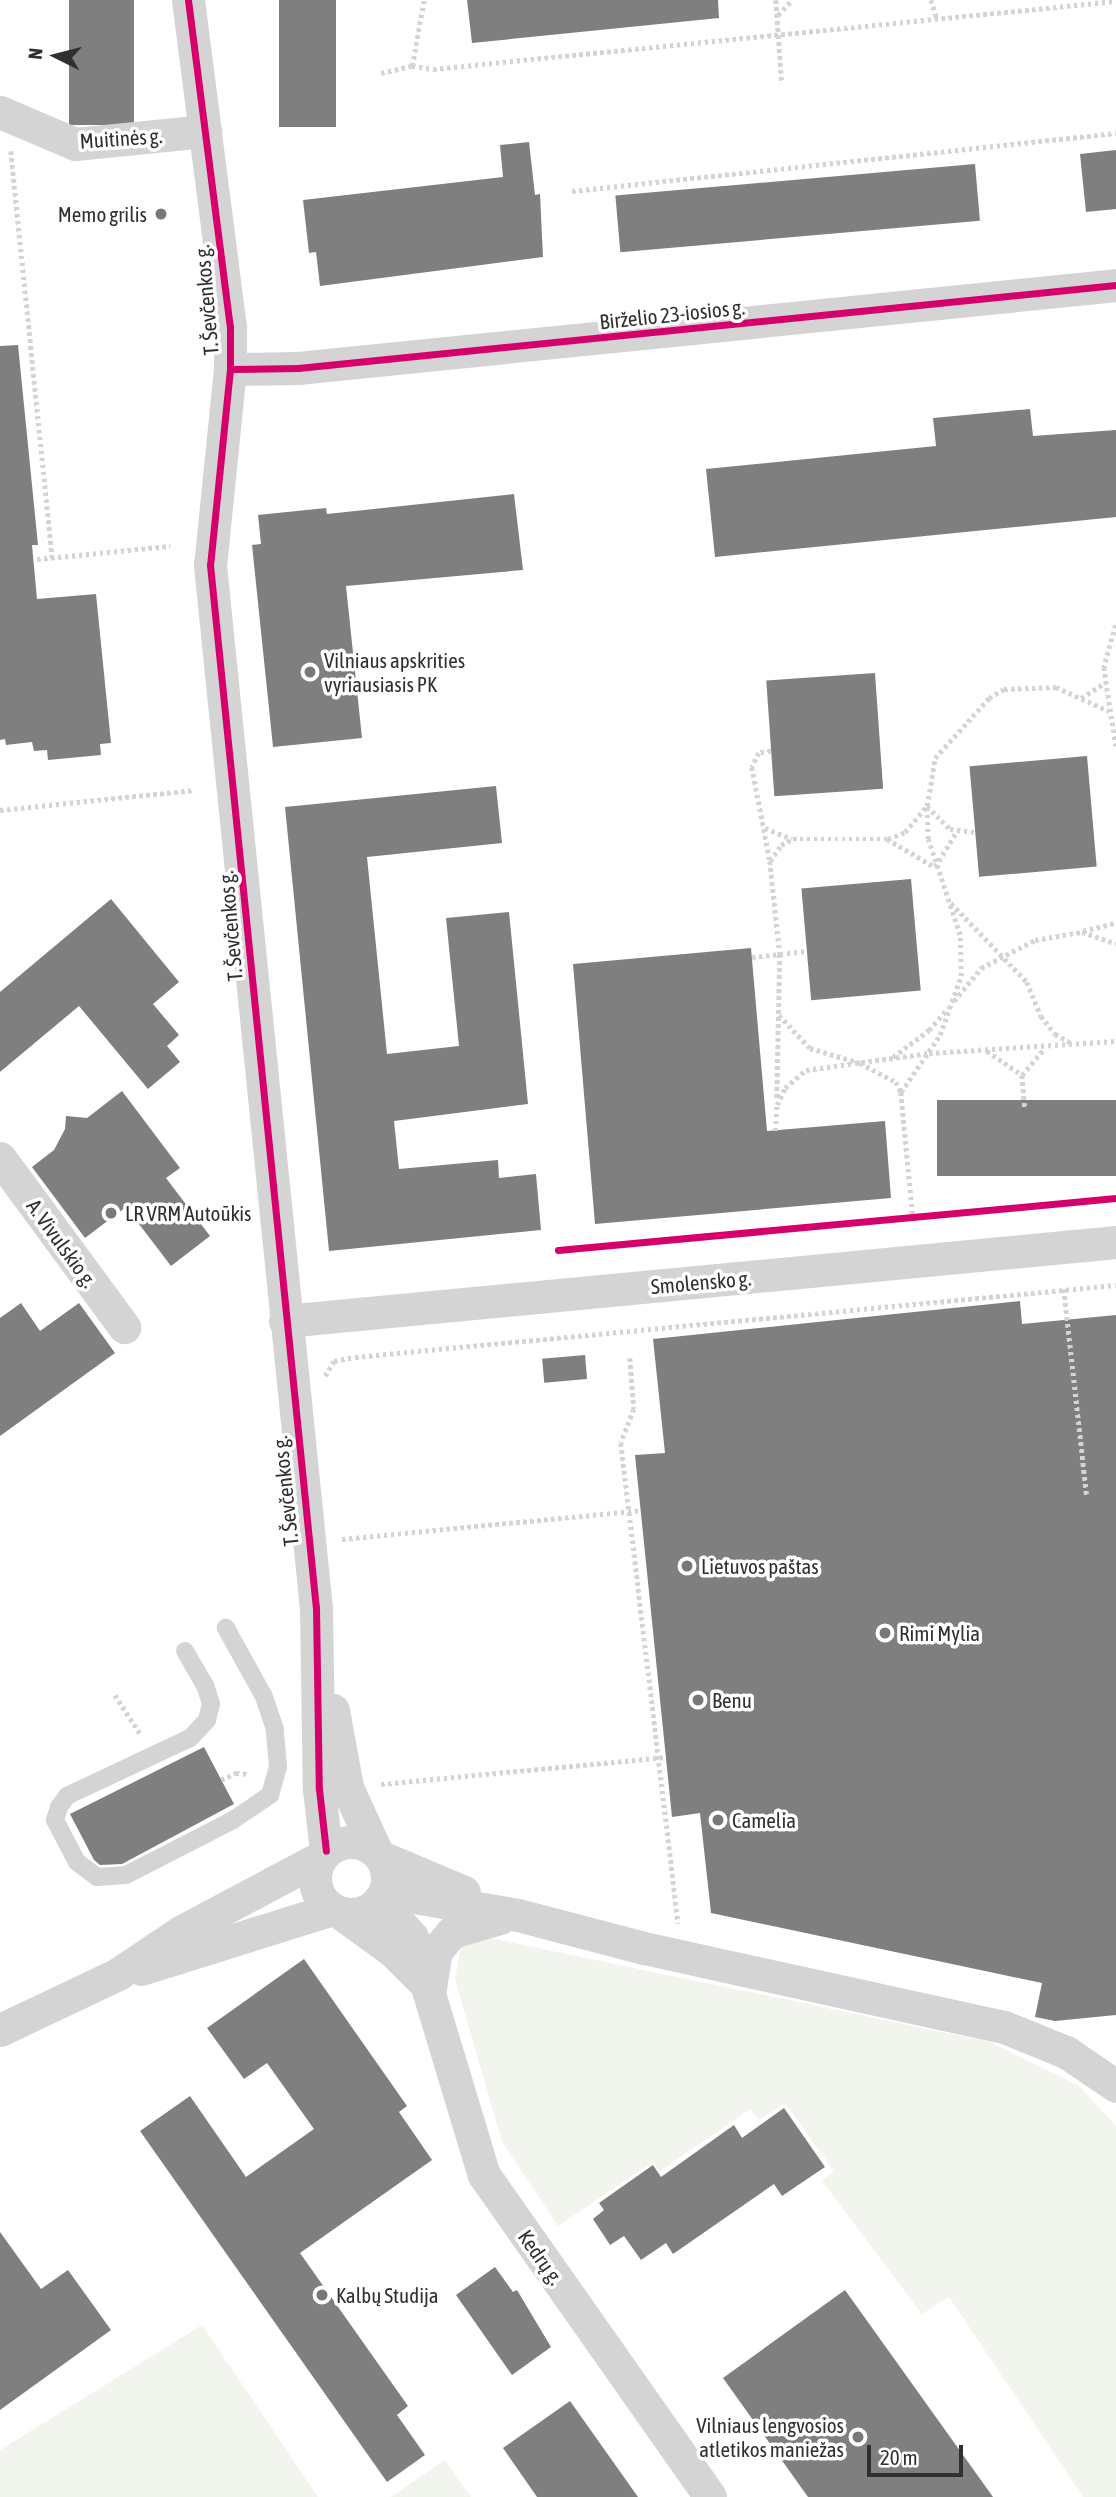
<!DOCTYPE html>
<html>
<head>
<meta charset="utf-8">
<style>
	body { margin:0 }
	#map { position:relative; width:1116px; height:2497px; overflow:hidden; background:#fff; font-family:"Asap Condensed",sans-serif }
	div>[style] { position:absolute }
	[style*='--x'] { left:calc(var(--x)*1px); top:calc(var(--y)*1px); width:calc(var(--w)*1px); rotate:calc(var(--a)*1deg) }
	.green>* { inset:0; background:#f1f5ed }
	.building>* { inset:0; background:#7f7f7f; transform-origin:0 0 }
	.path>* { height:4.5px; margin-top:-2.25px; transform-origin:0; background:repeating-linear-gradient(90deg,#d4d4d4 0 3.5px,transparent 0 7px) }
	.lane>* { height:18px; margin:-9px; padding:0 9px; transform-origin:9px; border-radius:9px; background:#d4d4d4 }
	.street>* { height:33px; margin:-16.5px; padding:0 16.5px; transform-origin:16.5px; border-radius:16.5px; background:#d4d4d4 }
	.street>.ring { margin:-16.5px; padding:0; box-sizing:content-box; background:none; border:33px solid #d4d4d4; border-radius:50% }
	.cycleway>* { height:7px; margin:-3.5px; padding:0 3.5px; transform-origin:3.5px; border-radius:3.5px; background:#d6006c }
	.dots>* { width:19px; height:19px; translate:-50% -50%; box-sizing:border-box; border:4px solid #fff; border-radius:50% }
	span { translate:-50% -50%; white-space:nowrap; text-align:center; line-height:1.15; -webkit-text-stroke:7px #fff; paint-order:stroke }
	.street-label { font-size:21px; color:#303030 }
	.poi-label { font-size:21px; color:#303030 }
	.right { translate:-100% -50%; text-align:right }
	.left { translate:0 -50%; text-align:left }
	.north { position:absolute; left:21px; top:21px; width:70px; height:70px; -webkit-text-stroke:5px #fff; paint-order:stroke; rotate:276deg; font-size:19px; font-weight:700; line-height:28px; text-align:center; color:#303030 }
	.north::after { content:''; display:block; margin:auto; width:24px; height:32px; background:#303030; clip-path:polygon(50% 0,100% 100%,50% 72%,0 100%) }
	.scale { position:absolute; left:867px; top:2445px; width:96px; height:32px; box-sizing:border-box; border:4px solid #303030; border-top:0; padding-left:9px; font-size:21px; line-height:24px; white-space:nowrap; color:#303030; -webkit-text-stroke:5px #fff; paint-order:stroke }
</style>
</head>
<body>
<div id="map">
	<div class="green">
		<div style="clip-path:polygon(476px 1935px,990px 2042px,1079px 2086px,1116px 2126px,1116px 2497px,1083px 2497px,949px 2297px,922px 2314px,822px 2181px,834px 2171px,785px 2103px,759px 2120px,750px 2109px,659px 2172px,653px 2162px,558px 2226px,502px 2142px,455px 1979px,462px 1939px)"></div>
		<div style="clip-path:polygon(202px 2325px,318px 2497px,0 2497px,0 2450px)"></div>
		<div style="clip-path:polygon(445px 2460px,471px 2497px,391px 2497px)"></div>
	</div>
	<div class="building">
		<div style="left:69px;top:0;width:65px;height:125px"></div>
		<div style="left:279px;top:0;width:57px;height:127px"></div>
		<div style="clip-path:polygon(467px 0,718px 0,719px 18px,472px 43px)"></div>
		<div style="clip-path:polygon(529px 142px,535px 195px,540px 194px,543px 257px,320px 286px,316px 252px,309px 253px,303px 200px,503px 177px,500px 145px)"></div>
		<div style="clip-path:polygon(1116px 150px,1116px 209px,1086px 212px,1080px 154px)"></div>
		<div style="left:975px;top:164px;width:57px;height:361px;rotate:85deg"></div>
		<div style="clip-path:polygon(18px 345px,38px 545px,32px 545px,37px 599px,96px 594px,111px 743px,100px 744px,101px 755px,48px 760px,47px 750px,34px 751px,32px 742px,6px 745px,5px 739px,0 740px,0 346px)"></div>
		<div style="clip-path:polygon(1030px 409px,1033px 436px,1116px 430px,1116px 517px,715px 557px,706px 469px,936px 446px,933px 418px)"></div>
		<div style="clip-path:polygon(514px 494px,523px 570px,346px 586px,362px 738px,273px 747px,252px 545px,261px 544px,258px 515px,326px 508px,327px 514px)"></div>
		<div style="left:875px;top:673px;width:116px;height:109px;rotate:86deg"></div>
		<div style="left:1087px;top:756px;width:111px;height:118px;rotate:85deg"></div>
		<div style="clip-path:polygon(496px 786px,502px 843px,367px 857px,387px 1054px,459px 1046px,446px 918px,509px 912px,528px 1104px,394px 1121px,399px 1169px,498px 1160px,499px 1178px,536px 1174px,541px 1230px,329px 1251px,285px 807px)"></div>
		<div style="left:911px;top:879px;width:112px;height:110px;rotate:85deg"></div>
		<div style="clip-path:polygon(111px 899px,179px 982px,153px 1004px,179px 1035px,167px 1046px,180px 1062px,148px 1089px,79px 1006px,0 1072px,0 992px)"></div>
		<div style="clip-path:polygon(751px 948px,767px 1131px,885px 1121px,891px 1198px,595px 1224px,573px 964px)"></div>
		<div style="clip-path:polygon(122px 1091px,180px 1168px,166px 1178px,210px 1236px,171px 1266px,126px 1207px,85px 1238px,32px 1167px,54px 1150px,65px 1129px,66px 1116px,87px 1118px)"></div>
		<div style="left:1116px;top:1100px;width:76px;height:179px;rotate:90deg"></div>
		<div style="clip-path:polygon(1020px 1301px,1022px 1324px,1116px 1315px,1116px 2015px,1055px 2021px,1035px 2017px,1042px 1983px,711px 1913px,700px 1813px,672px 1817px,635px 1455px,665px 1453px,653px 1339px)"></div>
		<div style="clip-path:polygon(21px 1303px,40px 1331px,79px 1303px,115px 1353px,0 1436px,0 1318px)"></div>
		<div style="left:585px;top:1355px;width:24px;height:43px;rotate:85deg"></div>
		<div style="clip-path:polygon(204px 1747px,234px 1804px,122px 1864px,100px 1865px,94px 1860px,70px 1814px)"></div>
		<div style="clip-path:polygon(304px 1959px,407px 2106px,399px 2112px,432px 2160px,300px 2253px,408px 2406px,397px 2415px,425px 2455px,387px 2482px,140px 2131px,190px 2096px,246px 2177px,314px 2129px,267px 2063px,244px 2079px,207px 2028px)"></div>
		<div style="clip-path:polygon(784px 2108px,825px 2167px,782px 2196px,774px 2184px,673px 2254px,666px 2243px,641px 2260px,624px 2236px,610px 2245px,593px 2219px,604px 2210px,599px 2203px,653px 2165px,661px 2177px,734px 2125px,742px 2138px)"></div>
		<div style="clip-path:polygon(0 2232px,41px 2289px,68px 2270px,111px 2330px,0 2410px)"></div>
		<div style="clip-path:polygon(495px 2267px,513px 2292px,517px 2290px,551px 2347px,512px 2375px,456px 2295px)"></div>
		<div style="clip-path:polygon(845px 2290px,993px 2497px,808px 2497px,723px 2378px)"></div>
		<div style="clip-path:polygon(570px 2401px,638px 2497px,537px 2497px,503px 2448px)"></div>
	</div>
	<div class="path">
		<div style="--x:776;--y:0;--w:84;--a:85.9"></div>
		<div style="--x:931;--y:0;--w:20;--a:72"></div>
		<div style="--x:778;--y:15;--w:21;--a:-47"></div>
		<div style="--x:412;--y:66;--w:21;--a:8"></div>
		<div style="--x:433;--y:69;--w:686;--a:-5.69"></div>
		<div style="--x:381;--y:73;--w:32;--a:-13"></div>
		<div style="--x:412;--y:66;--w:67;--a:-79.7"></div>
		<div style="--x:11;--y:151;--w:409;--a:84.2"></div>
		<div style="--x:572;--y:191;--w:547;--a:-6.09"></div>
		<div style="--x:37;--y:559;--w:134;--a:-5.6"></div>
		<div style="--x:1116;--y:625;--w:44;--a:105.9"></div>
		<div style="--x:1104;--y:667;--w:80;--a:81.4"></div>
		<div style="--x:1081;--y:698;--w:26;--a:-32"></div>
		<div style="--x:771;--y:751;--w:12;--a:171"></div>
		<div style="--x:759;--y:753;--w:16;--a:117"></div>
		<div style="--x:752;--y:767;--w:96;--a:79.2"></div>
		<div style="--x:770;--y:861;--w:94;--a:83.9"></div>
		<div style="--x:780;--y:954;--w:146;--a:91.2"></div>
		<div style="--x:0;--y:810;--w:195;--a:-5.9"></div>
		<div style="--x:765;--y:828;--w:29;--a:22"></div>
		<div style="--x:888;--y:839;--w:18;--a:-22"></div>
		<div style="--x:905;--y:832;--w:34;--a:-50"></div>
		<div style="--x:927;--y:806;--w:33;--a:45"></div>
		<div style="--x:950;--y:829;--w:24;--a:7"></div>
		<div style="--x:770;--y:861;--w:19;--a:-55"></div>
		<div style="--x:781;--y:845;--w:13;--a:-27"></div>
		<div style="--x:793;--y:839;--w:94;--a:0"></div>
		<div style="--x:887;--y:839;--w:56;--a:30.3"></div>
		<div style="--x:935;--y:867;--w:42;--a:-58.6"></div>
		<div style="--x:951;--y:903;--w:110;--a:46.1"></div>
		<div style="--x:1027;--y:982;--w:37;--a:68"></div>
		<div style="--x:1041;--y:1016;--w:23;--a:52"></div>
		<div style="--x:1055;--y:1034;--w:21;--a:29"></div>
		<div style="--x:1083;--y:931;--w:34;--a:-14"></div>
		<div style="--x:752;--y:957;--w:54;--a:-6.3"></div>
		<div style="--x:954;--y:1001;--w:43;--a:-50.7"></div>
		<div style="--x:981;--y:968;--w:61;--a:-27.4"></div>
		<div style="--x:1035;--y:940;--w:48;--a:-9.7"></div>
		<div style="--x:1082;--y:932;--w:36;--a:19"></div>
		<div style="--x:779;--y:1015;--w:45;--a:46.8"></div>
		<div style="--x:810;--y:1048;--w:52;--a:16.7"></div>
		<div style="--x:860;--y:1063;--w:41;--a:27.8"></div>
		<div style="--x:896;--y:1082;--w:11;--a:63"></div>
		<div style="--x:901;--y:1092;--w:125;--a:84.5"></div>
		<div style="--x:987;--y:1051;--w:42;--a:34.4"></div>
		<div style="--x:1022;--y:1075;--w:33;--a:85"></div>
		<div style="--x:893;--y:1057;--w:45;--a:-36.9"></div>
		<div style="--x:929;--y:1030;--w:29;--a:-49"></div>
		<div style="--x:1022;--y:1075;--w:34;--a:-50"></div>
		<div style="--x:901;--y:1092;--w:69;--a:-55.6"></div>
		<div style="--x:940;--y:1035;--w:63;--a:-70.4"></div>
		<div style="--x:961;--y:976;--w:41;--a:-91.4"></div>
		<div style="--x:960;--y:935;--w:101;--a:-108.4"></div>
		<div style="--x:928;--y:839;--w:33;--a:-92"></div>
		<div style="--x:927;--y:806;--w:49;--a:-80.5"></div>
		<div style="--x:935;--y:758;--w:81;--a:-48"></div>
		<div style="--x:989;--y:698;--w:17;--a:-31"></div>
		<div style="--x:1004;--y:689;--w:52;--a:-2.2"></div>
		<div style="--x:1056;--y:687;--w:58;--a:24.4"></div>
		<div style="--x:775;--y:1131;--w:26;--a:-86"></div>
		<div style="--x:777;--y:1105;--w:19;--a:-65"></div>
		<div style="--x:785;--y:1088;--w:28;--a:-41"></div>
		<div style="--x:806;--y:1070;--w:124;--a:-7.9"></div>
		<div style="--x:929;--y:1053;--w:187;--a:-3.7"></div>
		<div style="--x:1064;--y:1289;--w:209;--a:83.7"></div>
		<div style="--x:630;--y:1358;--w:51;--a:85.5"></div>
		<div style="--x:634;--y:1409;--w:36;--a:111"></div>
		<div style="--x:621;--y:1443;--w:484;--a:83.2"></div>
		<div style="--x:325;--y:1376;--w:17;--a:-59"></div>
		<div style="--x:334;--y:1361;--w:21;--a:-11"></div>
		<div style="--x:355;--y:1357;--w:764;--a:-5.4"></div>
		<div style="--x:342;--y:1539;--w:300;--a:-5.5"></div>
		<div style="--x:115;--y:1695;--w:48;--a:57"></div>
		<div style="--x:221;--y:1780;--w:17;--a:-25"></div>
		<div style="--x:236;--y:1773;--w:14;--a:4"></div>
		<div style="--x:381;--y:1784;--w:286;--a:-5.4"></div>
	</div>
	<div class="lane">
		<div style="--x:185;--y:1651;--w:39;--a:60"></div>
		<div style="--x:205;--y:1685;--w:20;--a:72"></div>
		<div style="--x:211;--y:1704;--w:16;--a:104"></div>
		<div style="--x:207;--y:1720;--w:25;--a:133"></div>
		<div style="--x:190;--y:1738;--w:136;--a:154.8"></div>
		<div style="--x:67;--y:1796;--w:14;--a:126"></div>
		<div style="--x:59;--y:1807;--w:14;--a:107"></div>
		<div style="--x:55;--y:1820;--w:47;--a:62.4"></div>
		<div style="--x:77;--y:1862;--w:25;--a:37"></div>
		<div style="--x:97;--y:1877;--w:29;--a:-4"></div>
		<div style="--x:126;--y:1875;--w:120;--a:-27.2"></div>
		<div style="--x:233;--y:1820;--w:45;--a:-34"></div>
		<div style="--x:270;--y:1795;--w:29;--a:-74"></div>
		<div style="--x:278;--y:1767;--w:38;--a:-95"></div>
		<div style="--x:275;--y:1729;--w:36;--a:-109"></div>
		<div style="--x:263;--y:1695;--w:77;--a:-118.9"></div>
	</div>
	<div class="street">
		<div style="--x:188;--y:0;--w:329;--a:82.7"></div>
		<div style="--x:230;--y:326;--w:43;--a:90"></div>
		<div style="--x:230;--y:369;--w:197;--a:95.8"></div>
		<div style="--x:210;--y:565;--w:1048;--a:84.2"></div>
		<div style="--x:316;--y:1608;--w:181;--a:89.1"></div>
		<div style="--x:319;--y:1789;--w:62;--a:83.6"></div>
		<div style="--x:0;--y:112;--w:82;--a:23.1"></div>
		<div style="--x:75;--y:144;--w:131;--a:-5.7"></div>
		<div style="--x:230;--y:369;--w:68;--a:-0.8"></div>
		<div style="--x:298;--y:368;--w:822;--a:-5.79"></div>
		<div style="--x:0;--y:1158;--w:210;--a:53.7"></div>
		<div style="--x:285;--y:1321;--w:835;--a:-5.43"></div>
		<div style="--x:333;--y:1710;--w:78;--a:79.7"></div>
		<div style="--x:347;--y:1787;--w:70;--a:65.6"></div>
		<div class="ring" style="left:315px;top:1842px;width:39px;height:39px"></div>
		<div style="--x:381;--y:1857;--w:90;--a:22.9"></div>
		<div style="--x:385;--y:1892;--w:135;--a:9.8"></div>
		<div style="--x:518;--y:1915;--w:130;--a:14.7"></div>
		<div style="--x:644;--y:1948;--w:369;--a:12.4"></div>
		<div style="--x:1004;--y:2027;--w:67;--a:22"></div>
		<div style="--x:1066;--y:2052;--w:60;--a:34.2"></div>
		<div style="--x:379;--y:1900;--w:50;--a:48.3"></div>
		<div style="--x:412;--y:1937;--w:249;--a:73.2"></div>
		<div style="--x:484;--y:2175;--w:393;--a:54.9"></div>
		<div style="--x:339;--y:1912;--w:68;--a:36"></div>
		<div style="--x:394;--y:1952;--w:41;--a:45"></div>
		<div style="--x:141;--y:1969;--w:200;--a:-17.4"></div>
		<div style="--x:430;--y:1988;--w:37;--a:-81"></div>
		<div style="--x:436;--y:1951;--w:25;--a:-50"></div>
		<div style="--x:452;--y:1932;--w:50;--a:-16.3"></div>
		<div style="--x:0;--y:2030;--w:131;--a:-25.4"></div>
		<div style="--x:118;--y:1974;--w:77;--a:-33.9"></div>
		<div style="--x:182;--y:1931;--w:157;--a:-28"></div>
	</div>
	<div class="cycleway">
		<div style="--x:188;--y:0;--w:329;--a:82.7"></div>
		<div style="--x:230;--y:326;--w:43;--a:90"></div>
		<div style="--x:230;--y:369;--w:197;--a:95.8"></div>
		<div style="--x:210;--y:565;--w:1048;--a:84.2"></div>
		<div style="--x:316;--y:1608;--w:181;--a:89.1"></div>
		<div style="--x:319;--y:1789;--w:62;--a:83.6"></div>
		<div style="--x:230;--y:369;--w:68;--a:-0.8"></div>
		<div style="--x:298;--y:368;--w:822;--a:-5.79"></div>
		<div style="--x:558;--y:1250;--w:560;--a:-5.32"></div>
	</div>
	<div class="dots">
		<div style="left:161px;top:214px;background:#787878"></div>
		<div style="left:310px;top:672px;background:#787878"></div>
		<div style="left:111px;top:1213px;background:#787878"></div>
		<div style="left:687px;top:1566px;background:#787878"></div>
		<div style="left:885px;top:1633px;background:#787878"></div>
		<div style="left:698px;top:1700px;background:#787878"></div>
		<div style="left:718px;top:1820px;background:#787878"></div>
		<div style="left:322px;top:2295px;background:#787878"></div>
		<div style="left:858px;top:2437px;background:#787878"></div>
	</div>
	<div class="street-label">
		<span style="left:121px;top:138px;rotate:-4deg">Muitinės g.</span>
		<span style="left:206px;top:300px;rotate:-95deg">T. Ševčenkos g.</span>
		<span style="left:672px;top:314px;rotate:-6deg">Birželio 23-iosios g.</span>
		<span style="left:230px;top:926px;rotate:-95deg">T. Ševčenkos g.</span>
		<span style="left:62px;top:1243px;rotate:54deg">A. Vivulskio g.</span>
		<span style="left:701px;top:1282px;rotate:-5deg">Smolensko g.</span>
		<span style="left:285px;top:1491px;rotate:-96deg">T. Ševčenkos g.</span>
		<span style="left:541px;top:2257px;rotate:55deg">Kedrų g.</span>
	</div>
	<div class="poi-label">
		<span class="right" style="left:147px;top:214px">Memo grilis</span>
		<span class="left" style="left:324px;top:672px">Vilniaus apskrities<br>vyriausiasis PK</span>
		<span class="left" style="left:125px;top:1213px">LR VRM Autoūkis</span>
		<span class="left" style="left:701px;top:1566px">Lietuvos paštas</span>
		<span class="left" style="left:899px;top:1633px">Rimi Mylia</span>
		<span class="left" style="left:712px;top:1700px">Benu</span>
		<span class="left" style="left:732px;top:1820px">Camelia</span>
		<span class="left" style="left:336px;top:2295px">Kalbų Studija</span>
		<span class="right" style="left:844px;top:2437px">Vilniaus lengvosios<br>atletikos maniežas</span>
	</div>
	<div class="north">N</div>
	<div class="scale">20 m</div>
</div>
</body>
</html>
